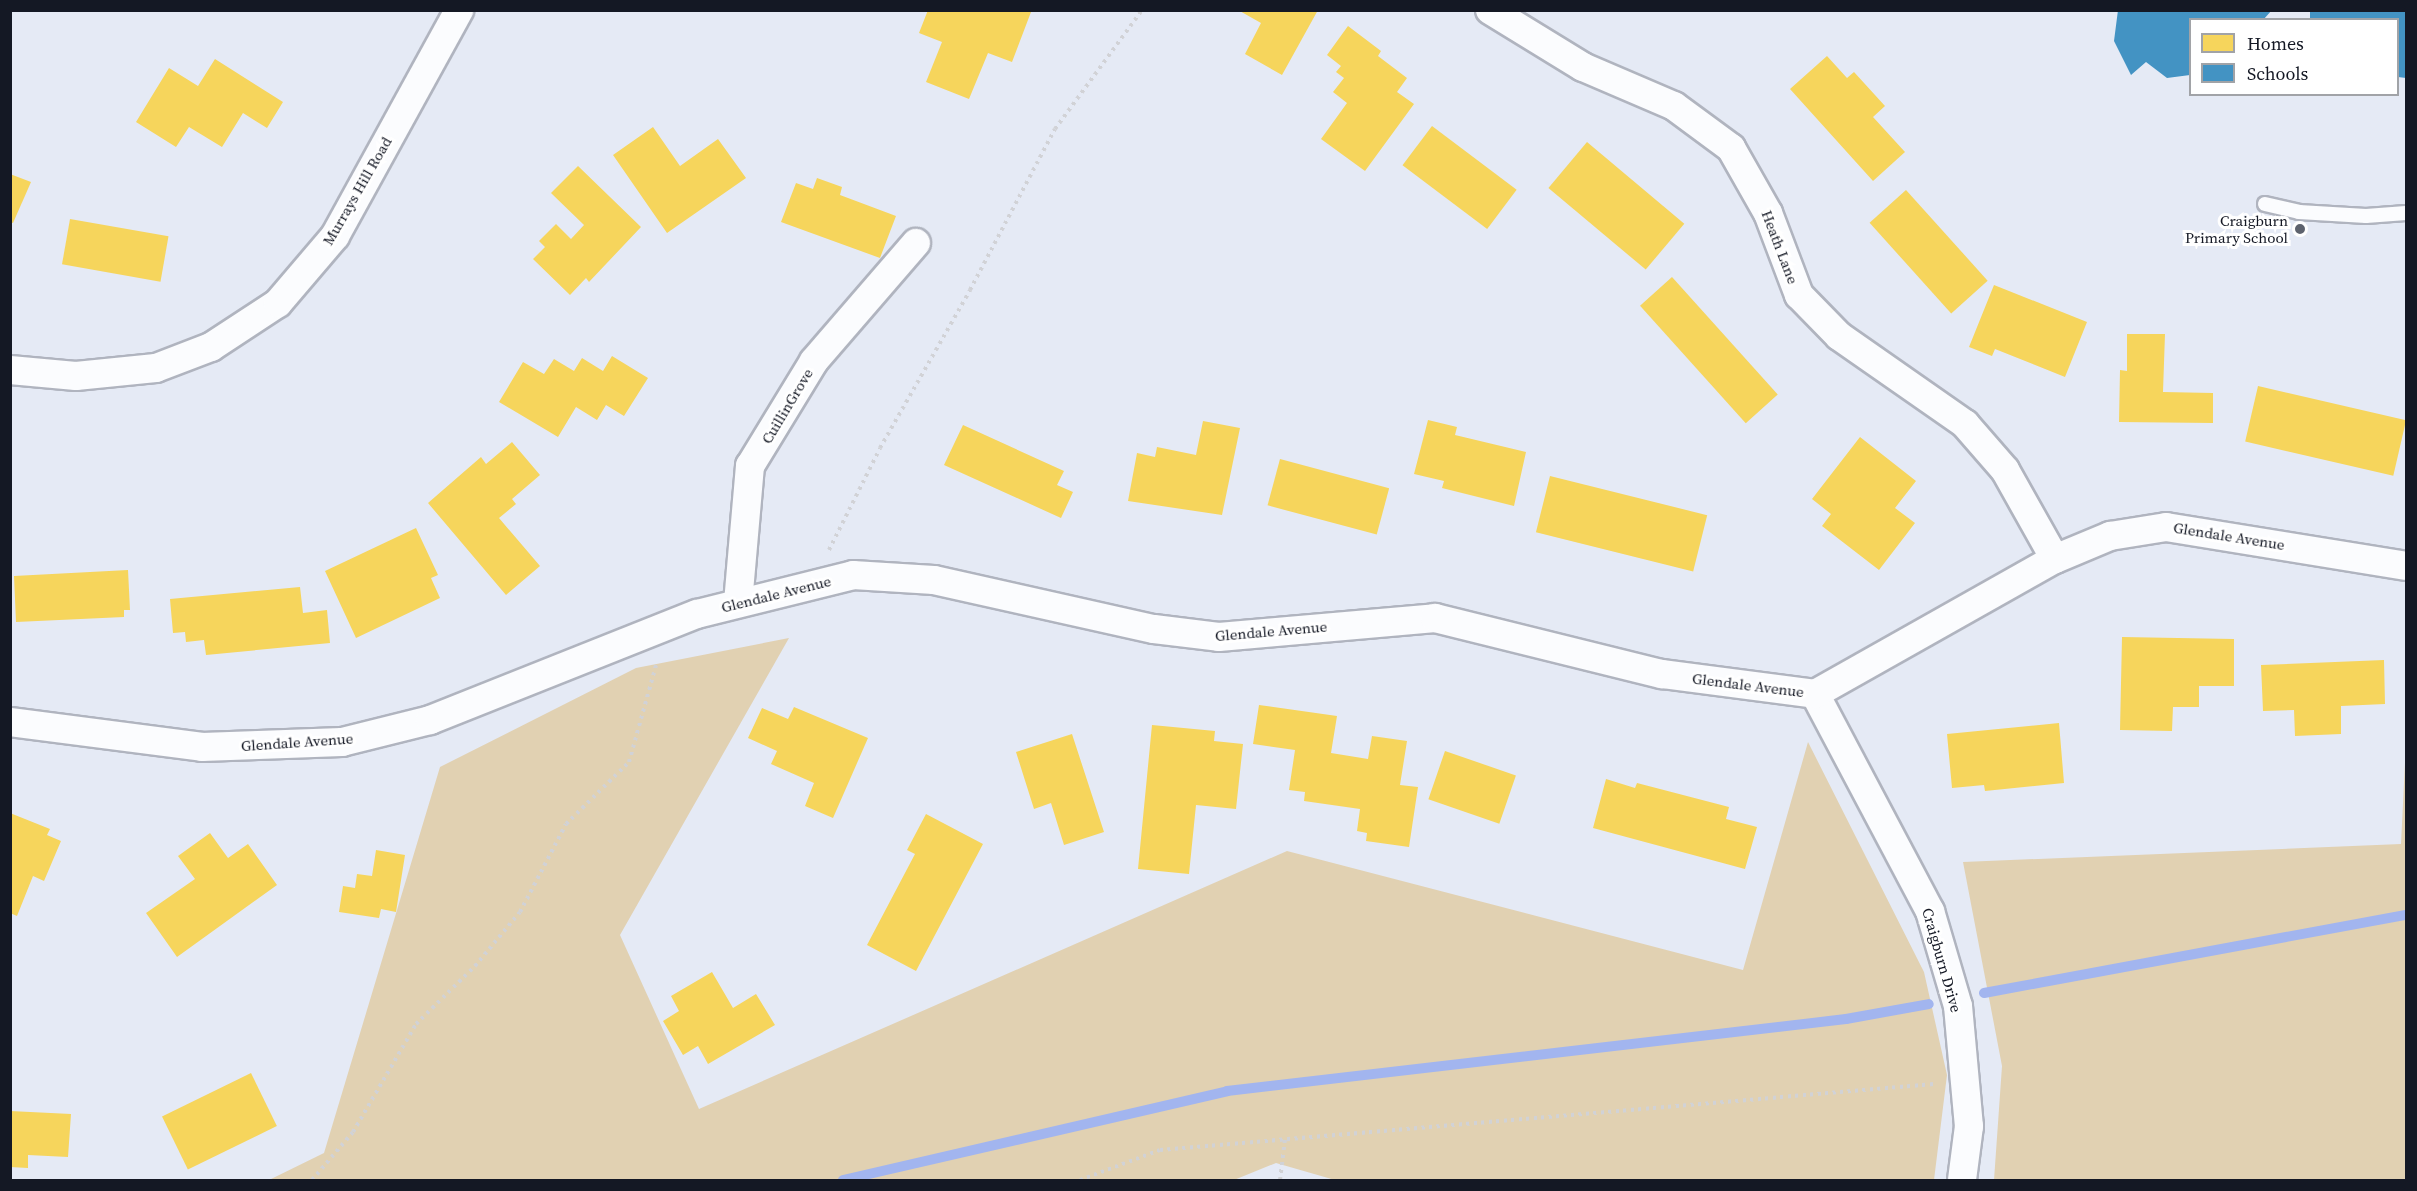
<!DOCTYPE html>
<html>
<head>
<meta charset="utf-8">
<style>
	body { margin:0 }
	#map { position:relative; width:2417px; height:1191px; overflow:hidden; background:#e5eaf5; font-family:"Source Serif 4",serif }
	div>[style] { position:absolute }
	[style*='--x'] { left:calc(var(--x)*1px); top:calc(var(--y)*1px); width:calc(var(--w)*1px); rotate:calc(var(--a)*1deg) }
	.green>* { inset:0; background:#e1d1b2 }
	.homes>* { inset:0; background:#f6d55c; transform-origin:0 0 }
	.schools>* { inset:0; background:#4393c3 }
	.stream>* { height:10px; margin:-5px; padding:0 5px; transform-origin:5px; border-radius:5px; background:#a2b5ef }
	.path>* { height:4px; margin-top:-2px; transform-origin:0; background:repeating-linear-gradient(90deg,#d1d2d6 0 3px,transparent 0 7.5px) }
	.roads { filter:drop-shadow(2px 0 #b0b4bf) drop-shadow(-2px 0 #b0b4bf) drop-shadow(0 2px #b0b4bf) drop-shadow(0 -2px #b0b4bf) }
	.service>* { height:14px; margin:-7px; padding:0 7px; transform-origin:7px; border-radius:7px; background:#fbfcfe }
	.minor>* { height:28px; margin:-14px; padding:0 14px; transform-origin:14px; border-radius:14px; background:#fbfcfe }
	.dots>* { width:16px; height:16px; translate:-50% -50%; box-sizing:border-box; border:3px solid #fff; border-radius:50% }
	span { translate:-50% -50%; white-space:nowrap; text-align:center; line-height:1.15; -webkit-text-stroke:6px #fff; paint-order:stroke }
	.street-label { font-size:15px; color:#141824 }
	.poi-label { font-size:15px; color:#141824 }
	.right { translate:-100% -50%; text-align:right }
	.frame { position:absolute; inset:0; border:12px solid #141824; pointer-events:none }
	.legend { position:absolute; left:2189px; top:18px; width:210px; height:78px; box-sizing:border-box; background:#fff; border:2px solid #a1a3a7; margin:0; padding:8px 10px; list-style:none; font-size:18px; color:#141824 }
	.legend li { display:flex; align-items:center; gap:12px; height:30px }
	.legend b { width:30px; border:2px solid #a1a3a7 }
</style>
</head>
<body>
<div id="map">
	<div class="green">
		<div style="clip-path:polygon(789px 638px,620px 935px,699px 1109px,1287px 851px,1743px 970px,1808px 742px,1924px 972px,1947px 1075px,1934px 1180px,1335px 1180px,1276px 1163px,1234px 1180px,269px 1180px,324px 1153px,440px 767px,636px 668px)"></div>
		<div style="clip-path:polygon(2406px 742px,2406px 1180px,1994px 1180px,2002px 1066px,1963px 862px,2401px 844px)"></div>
	</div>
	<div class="homes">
		<div style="clip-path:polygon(928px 10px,1026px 10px,1031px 12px,1012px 62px,988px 53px,969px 99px,926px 82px,942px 42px,919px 33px)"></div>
		<div style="clip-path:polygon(1238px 10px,1318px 10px,1282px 75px,1245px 54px,1261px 23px)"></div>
		<div style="clip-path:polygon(1348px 26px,1381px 51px,1378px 56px,1407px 78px,1397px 92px,1414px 104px,1365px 171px,1321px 139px,1347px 103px,1333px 92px,1344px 78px,1336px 72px,1341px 66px,1327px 55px)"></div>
		<div style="clip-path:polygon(1827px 56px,1847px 78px,1854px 72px,1885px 106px,1873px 117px,1905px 152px,1873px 181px,1790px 89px)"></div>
		<div style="clip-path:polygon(215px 59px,283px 102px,267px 128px,243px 113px,222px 147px,189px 127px,176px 147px,136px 122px,169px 68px,198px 86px)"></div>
		<div style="left:1432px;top:126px;width:106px;height:49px;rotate:37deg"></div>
		<div style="clip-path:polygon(653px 127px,680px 166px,718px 139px,746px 178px,667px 233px,613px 155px)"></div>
		<div style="left:1587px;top:142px;width:127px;height:60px;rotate:40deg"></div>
		<div style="clip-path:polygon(578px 166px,641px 227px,589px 282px,586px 278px,570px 295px,533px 259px,545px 247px,539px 241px,556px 224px,571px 239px,584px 225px,551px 193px)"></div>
		<div style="clip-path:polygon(10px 174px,31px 182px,13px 223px,10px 222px)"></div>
		<div style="clip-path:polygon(817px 178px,842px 187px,840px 195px,896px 216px,880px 258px,781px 222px,796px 183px,813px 189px)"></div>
		<div style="left:1906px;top:190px;width:122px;height:49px;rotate:48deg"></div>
		<div style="left:70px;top:219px;width:100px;height:46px;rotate:10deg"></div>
		<div style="left:1672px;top:277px;width:158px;height:43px;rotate:48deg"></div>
		<div style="clip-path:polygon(1994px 285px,2087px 322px,2065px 377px,1995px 349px,1992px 356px,1969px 347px)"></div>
		<div style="clip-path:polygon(2127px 334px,2165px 334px,2163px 392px,2213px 393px,2213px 423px,2119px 422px,2120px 370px,2127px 371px)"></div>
		<div style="clip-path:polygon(612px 356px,648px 378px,624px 416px,606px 405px,597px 420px,576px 407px,558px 437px,499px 402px,523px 362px,544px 374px,554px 359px,574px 371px,582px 358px,603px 371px)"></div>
		<div style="left:2258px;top:386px;width:152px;height:57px;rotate:13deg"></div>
		<div style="clip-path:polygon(1428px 420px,1457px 427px,1455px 435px,1526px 452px,1514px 506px,1442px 488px,1444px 481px,1414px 474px)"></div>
		<div style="clip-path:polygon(1203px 421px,1240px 428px,1222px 515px,1128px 501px,1137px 453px,1155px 457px,1157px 447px,1196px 455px)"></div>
		<div style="clip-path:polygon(963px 425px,1064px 471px,1057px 485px,1073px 492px,1061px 518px,944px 465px)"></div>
		<div style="clip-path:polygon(1860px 437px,1916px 481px,1895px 508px,1915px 523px,1879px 570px,1822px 526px,1831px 514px,1812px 499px)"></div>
		<div style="clip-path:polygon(512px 442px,540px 475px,512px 499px,516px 504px,499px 518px,540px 566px,506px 595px,428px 503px,481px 457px,486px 464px)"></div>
		<div style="left:1280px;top:459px;width:113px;height:48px;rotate:15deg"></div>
		<div style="left:1550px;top:476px;width:162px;height:58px;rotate:14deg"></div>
		<div style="clip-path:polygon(416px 528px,438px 575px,431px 578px,440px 598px,356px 638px,325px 571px)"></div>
		<div style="clip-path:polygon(128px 570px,130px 610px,124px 610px,124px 617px,16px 622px,14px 576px)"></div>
		<div style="clip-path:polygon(300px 587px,303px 613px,327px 610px,330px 643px,206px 655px,204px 640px,186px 642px,185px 632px,173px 633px,170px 599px)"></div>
		<div style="clip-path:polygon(2122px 637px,2234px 639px,2234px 686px,2199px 686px,2199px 707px,2173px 707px,2172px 731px,2120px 730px)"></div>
		<div style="clip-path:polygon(2384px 660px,2385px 704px,2341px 706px,2341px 734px,2295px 736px,2294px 710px,2263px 711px,2261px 665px)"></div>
		<div style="clip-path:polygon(1259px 705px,1337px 716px,1331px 753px,1368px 759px,1372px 736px,1407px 741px,1400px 785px,1418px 787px,1409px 847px,1366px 841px,1367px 833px,1357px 831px,1360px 809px,1304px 801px,1305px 792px,1289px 790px,1295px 750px,1253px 744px)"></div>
		<div style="clip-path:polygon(794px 707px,868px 738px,833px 818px,805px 806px,814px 783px,771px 764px,777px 751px,748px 738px,762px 708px,788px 719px)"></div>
		<div style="clip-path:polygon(2059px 723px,2064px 783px,1985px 791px,1984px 785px,1952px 788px,1947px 734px)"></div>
		<div style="clip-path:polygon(1152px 725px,1215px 731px,1214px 741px,1243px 744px,1236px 809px,1196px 805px,1189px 874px,1138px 869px)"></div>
		<div style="clip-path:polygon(1072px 734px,1104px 832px,1064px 845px,1051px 803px,1034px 809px,1016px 752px)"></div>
		<div style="left:1445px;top:751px;width:75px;height:51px;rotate:19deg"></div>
		<div style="clip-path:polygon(1606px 779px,1635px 788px,1637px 783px,1729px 807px,1726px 819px,1757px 827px,1745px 869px,1593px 828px)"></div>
		<div style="clip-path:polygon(10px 813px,50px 829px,47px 835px,61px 841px,44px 881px,33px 876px,17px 916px,10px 913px)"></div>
		<div style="clip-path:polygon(926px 814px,983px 844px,916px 971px,867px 945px,915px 854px,907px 850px)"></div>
		<div style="clip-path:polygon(210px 833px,228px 858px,248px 844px,277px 885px,177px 957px,146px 913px,195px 879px,178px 856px)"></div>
		<div style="clip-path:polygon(376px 850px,405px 855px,396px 912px,381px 909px,379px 918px,339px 912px,343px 886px,355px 888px,357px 874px,372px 876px)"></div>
		<div style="clip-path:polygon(712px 972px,733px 1008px,756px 994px,775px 1025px,708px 1064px,698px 1046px,683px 1055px,663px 1021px,679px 1011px,671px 996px)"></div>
		<div style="left:251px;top:1073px;width:59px;height:99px;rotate:64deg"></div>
		<div style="clip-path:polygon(10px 1111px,71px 1114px,68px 1157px,28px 1155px,28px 1168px,10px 1167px)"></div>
	</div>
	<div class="schools">
		<div style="clip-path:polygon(2118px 10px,2272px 10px,2263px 20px,2190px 20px,2190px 75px,2167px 78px,2146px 62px,2131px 75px,2114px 41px)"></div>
		<div style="clip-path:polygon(2310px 10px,2406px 10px,2406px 78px,2398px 77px,2398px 20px,2310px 20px)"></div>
	</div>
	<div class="stream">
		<div style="--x:1984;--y:993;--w:429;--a:-10.5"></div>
		<div style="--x:843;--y:1180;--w:394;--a:-13"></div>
		<div style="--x:1227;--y:1091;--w:623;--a:-6.63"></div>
		<div style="--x:1846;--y:1019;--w:84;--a:-10.2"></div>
	</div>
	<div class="path">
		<div style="--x:829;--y:550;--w:114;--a:-63.4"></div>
		<div style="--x:880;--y:448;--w:182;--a:-60.3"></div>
		<div style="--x:970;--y:290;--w:182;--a:-62.2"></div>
		<div style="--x:1055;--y:129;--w:147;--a:-53.8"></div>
		<div style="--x:312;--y:1180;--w:63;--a:-49.5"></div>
		<div style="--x:353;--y:1132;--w:125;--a:-59.7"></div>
		<div style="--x:416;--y:1024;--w:83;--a:-44.5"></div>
		<div style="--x:475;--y:966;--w:70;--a:-50.2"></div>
		<div style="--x:520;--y:912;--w:99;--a:-62.4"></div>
		<div style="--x:566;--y:824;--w:88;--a:-44.5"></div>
		<div style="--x:629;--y:762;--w:101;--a:-74.4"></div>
		<div style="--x:1080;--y:1180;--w:85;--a:-20.6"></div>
		<div style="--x:1160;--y:1150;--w:777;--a:-4.87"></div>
		<div style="--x:1280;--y:1180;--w:41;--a:-83"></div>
	</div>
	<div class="roads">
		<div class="service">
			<div style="--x:2265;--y:204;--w:35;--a:13"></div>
			<div style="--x:2299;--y:212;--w:67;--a:3.4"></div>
			<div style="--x:2366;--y:216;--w:40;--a:-4.3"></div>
		</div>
		<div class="minor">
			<div style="--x:1490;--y:10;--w:109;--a:31.5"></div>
			<div style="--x:1583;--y:67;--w:99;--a:23.2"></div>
			<div style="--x:1674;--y:106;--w:71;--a:36.4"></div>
			<div style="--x:1731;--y:148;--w:75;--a:60.4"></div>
			<div style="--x:1768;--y:213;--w:88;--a:69.3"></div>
			<div style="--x:1799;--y:295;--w:57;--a:45.7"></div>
			<div style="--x:1839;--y:336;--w:154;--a:34.9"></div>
			<div style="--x:1965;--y:424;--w:61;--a:49"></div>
			<div style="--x:2005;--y:470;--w:102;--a:60.7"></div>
			<div style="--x:10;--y:370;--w:66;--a:5.2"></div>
			<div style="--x:76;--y:376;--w:80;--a:-5.7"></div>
			<div style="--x:156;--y:368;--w:59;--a:-20.9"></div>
			<div style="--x:211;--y:347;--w:80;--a:-33.3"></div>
			<div style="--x:278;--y:303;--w:88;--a:-49.6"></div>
			<div style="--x:335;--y:236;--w:258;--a:-61.2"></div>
			<div style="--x:738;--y:603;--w:138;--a:-85"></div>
			<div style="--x:750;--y:466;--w:123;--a:-58.6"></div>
			<div style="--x:814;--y:361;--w:156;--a:-49.2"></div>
			<div style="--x:1815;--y:694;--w:246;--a:62.1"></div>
			<div style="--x:1930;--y:911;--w:99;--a:73.6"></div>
			<div style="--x:1958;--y:1006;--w:121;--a:84.8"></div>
			<div style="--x:1969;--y:1126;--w:54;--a:97.4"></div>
			<div style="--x:10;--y:722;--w:194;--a:7.4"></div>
			<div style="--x:202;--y:747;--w:140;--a:-2"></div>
			<div style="--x:342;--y:742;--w:91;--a:-14"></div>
			<div style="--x:430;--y:720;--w:287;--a:-21.7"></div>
			<div style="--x:697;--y:614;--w:161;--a:-14"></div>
			<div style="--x:853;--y:575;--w:81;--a:3.5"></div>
			<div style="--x:934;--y:580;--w:225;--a:12.6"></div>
			<div style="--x:1154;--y:629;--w:65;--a:7"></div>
			<div style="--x:1219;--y:637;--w:217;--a:-5"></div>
			<div style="--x:1435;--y:618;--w:234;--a:13.9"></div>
			<div style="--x:1662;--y:674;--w:154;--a:7.4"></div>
			<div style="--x:1815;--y:694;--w:275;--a:-29.4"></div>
			<div style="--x:2055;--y:559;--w:60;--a:-22.7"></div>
			<div style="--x:2110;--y:536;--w:57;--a:-9.1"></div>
			<div style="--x:2166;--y:527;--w:243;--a:9.2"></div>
		</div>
	</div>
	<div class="dots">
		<div style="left:2300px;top:229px;background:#5d626d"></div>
	</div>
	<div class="street-label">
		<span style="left:357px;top:191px;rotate:-60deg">Murrays Hill Road</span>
		<span style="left:1780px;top:247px;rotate:69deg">Heath Lane</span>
		<span style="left:787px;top:406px;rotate:-59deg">CuillinGrove</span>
		<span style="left:2229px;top:536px;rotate:9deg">Glendale Avenue</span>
		<span style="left:776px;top:594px;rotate:-14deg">Glendale Avenue</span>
		<span style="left:1271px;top:631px;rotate:-5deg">Glendale Avenue</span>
		<span style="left:1748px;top:685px;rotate:7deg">Glendale Avenue</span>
		<span style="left:297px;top:742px;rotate:-4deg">Glendale Avenue</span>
		<span style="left:1942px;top:960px;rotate:74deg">Craigburn Drive</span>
	</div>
	<div class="poi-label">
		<span class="right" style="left:2288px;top:229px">Craigburn<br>Primary School</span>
	</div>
	<div class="frame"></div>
	<ul class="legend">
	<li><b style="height:16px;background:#f6d55c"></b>Homes</li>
	<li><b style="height:16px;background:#4393c3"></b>Schools</li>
	</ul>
</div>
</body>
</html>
